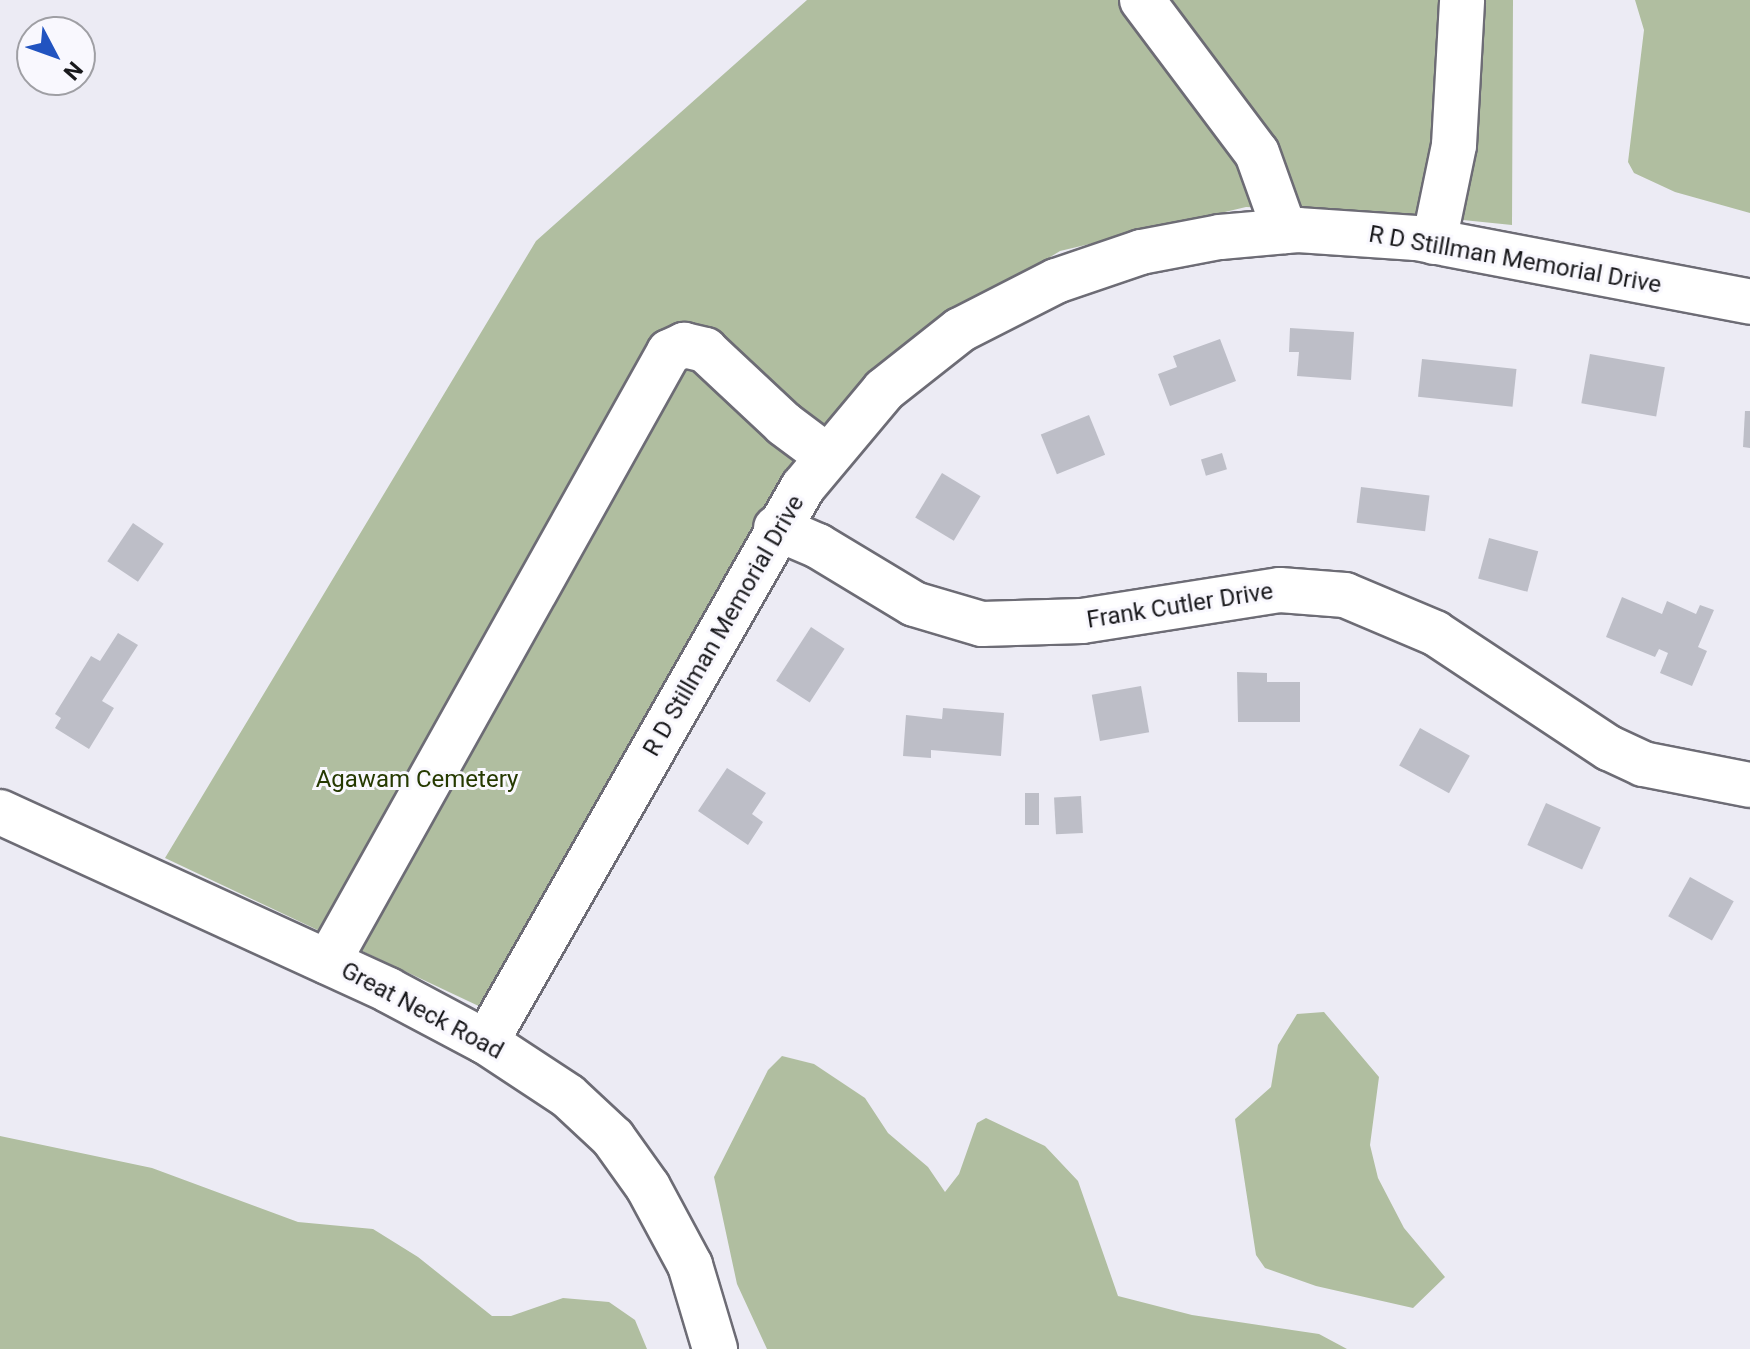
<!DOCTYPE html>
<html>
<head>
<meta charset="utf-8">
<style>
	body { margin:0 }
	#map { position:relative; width:1750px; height:1349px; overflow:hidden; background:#ecebf4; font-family:Roboto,sans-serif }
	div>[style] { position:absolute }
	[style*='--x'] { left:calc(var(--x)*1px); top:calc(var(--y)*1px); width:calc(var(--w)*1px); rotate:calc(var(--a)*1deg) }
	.green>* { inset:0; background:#b0bea0 }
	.building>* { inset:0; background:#bdbec7; transform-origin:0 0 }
	.roads { filter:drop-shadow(2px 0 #6d6c75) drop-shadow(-2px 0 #6d6c75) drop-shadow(0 2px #6d6c75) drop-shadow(0 -2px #6d6c75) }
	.minor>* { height:44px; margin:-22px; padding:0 22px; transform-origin:22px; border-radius:22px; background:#fff }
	span { translate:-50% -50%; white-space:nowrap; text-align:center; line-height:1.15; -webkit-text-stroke:6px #f9f8fe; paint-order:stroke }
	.street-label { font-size:24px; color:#19191c }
	.park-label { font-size:24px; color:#253900 }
	.north { position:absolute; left:16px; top:16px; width:80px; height:80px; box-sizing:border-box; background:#f9f8fe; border:2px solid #9f9fa4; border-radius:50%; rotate:131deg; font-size:22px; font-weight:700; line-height:32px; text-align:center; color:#19191c }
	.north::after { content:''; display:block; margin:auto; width:28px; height:36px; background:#2153c0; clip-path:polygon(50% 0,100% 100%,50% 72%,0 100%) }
</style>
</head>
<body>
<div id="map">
	<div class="green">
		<div style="clip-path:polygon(807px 0,1513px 0,1512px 225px,1394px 213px,1246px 207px,1060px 251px,912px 342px,485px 1009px,165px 858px,536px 241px)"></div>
		<div style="clip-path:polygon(1635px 0,1750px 0,1750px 213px,1675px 192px,1634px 173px,1628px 162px,1644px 30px)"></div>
		<div style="clip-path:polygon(1324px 1012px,1379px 1077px,1370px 1145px,1378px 1178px,1404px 1228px,1445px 1277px,1413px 1308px,1316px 1286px,1265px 1268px,1256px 1255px,1235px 1119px,1271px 1087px,1278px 1045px,1297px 1014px)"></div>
		<div style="clip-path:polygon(782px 1056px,814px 1064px,865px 1098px,888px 1133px,928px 1167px,945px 1192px,959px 1174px,977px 1123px,986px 1118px,1045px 1146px,1078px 1181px,1118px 1296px,1192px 1315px,1319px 1334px,1347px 1349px,767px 1349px,737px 1284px,714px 1177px,768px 1070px)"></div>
		<div style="clip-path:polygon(0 1136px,152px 1168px,298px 1222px,373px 1229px,418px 1257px,492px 1316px,511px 1316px,563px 1298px,609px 1302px,635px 1320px,647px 1349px,0 1349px)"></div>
	</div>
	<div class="building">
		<div style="clip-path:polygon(1290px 328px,1354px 332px,1351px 380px,1297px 376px,1299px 352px,1289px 352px)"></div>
		<div style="clip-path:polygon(1220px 339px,1236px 381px,1170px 406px,1158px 374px,1177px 367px,1173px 356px)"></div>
		<div style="left:1590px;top:354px;width:76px;height:50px;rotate:10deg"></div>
		<div style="left:1422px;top:359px;width:95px;height:38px;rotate:6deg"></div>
		<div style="clip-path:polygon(1745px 411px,1750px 411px,1750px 448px,1743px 447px)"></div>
		<div style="left:1089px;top:415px;width:43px;height:52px;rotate:68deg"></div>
		<div style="left:1222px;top:453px;width:17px;height:22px;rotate:73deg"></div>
		<div style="left:942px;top:473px;width:45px;height:52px;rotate:31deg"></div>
		<div style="left:1361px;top:487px;width:69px;height:36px;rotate:7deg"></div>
		<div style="left:133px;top:523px;width:37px;height:46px;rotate:34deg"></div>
		<div style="left:1489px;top:538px;width:51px;height:42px;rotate:15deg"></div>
		<div style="clip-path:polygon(1622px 597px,1662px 614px,1667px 601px,1696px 614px,1700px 605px,1714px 610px,1698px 647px,1707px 651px,1692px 686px,1660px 673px,1668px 653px,1659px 649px,1655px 657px,1606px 637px)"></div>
		<div style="left:811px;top:627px;width:40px;height:64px;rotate:33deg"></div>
		<div style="clip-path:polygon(118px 633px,138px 645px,102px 701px,114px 708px,89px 749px,55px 728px,61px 718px,55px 714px,91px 656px,100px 661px)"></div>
		<div style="clip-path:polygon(1237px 672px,1267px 673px,1267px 682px,1300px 682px,1300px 722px,1238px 722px)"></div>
		<div style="left:1141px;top:686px;width:47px;height:50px;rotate:80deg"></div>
		<div style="clip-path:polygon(943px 708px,1004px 713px,1001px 756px,931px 750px,931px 758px,903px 756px,906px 715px,942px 719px)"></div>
		<div style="left:1420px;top:728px;width:57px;height:43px;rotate:29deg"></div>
		<div style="clip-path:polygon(727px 768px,766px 793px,752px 814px,763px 822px,748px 845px,698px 811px)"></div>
		<div style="left:1025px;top:793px;width:14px;height:32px"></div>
		<div style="left:1081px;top:796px;width:37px;height:27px;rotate:87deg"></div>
		<div style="left:1546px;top:803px;width:60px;height:46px;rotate:24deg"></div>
		<div style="left:1690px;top:877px;width:50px;height:45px;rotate:29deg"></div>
	</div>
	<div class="roads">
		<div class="minor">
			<div style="--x:1142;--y:0;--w:191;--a:53.1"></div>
			<div style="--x:1257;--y:153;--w:83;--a:70.3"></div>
			<div style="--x:1434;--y:242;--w:99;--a:-78.3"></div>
			<div style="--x:1454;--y:145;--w:145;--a:-86.8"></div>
			<div style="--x:776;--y:528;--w:46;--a:23.2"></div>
			<div style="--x:818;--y:546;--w:112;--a:31.1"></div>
			<div style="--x:914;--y:604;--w:71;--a:16.4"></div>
			<div style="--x:982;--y:624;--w:100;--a:-1.7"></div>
			<div style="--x:1082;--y:621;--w:200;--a:-8.9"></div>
			<div style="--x:1280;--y:590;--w:65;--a:4.4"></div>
			<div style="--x:1345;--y:595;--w:98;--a:22.9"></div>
			<div style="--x:1435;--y:633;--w:209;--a:33.5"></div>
			<div style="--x:1609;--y:748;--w:38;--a:25"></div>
			<div style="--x:1643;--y:764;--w:109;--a:11.1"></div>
			<div style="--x:0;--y:812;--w:427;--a:24.6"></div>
			<div style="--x:388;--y:990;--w:111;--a:28"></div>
			<div style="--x:486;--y:1042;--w:98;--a:33.4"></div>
			<div style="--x:568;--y:1096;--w:62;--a:43"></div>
			<div style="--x:613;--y:1138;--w:60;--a:54.5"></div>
			<div style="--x:648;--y:1187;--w:89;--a:61.7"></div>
			<div style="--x:690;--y:1265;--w:88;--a:73.4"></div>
			<div style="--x:328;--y:962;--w:699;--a:-60.79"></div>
			<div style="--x:669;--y:352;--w:17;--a:-25"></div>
			<div style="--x:684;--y:345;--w:22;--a:13"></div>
			<div style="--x:705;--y:350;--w:108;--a:43.1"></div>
			<div style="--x:784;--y:424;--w:54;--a:36.7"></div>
			<div style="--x:486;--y:1042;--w:639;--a:-60.27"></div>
			<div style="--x:803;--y:487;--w:126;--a:-50.1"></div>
			<div style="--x:884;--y:390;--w:97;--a:-38.3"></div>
			<div style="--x:960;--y:330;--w:108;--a:-27"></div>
			<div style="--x:1056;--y:281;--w:90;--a:-18.8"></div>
			<div style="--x:1141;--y:252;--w:80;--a:-10.8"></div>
			<div style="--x:1220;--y:237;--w:78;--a:-5.1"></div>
			<div style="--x:1298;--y:230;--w:118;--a:3.9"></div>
			<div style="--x:1416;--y:238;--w:340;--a:10.8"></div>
		</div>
	</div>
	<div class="street-label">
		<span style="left:1515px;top:260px;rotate:10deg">R D Stillman Memorial Drive</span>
		<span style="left:1180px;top:606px;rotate:-9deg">Frank Cutler Drive</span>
		<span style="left:724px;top:626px;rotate:-60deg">R D Stillman Memorial Drive</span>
		<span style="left:422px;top:1011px;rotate:28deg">Great Neck Road</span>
	</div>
	<div class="park-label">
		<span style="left:417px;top:780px">Agawam Cemetery</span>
	</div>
	<div class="north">N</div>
</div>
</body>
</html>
